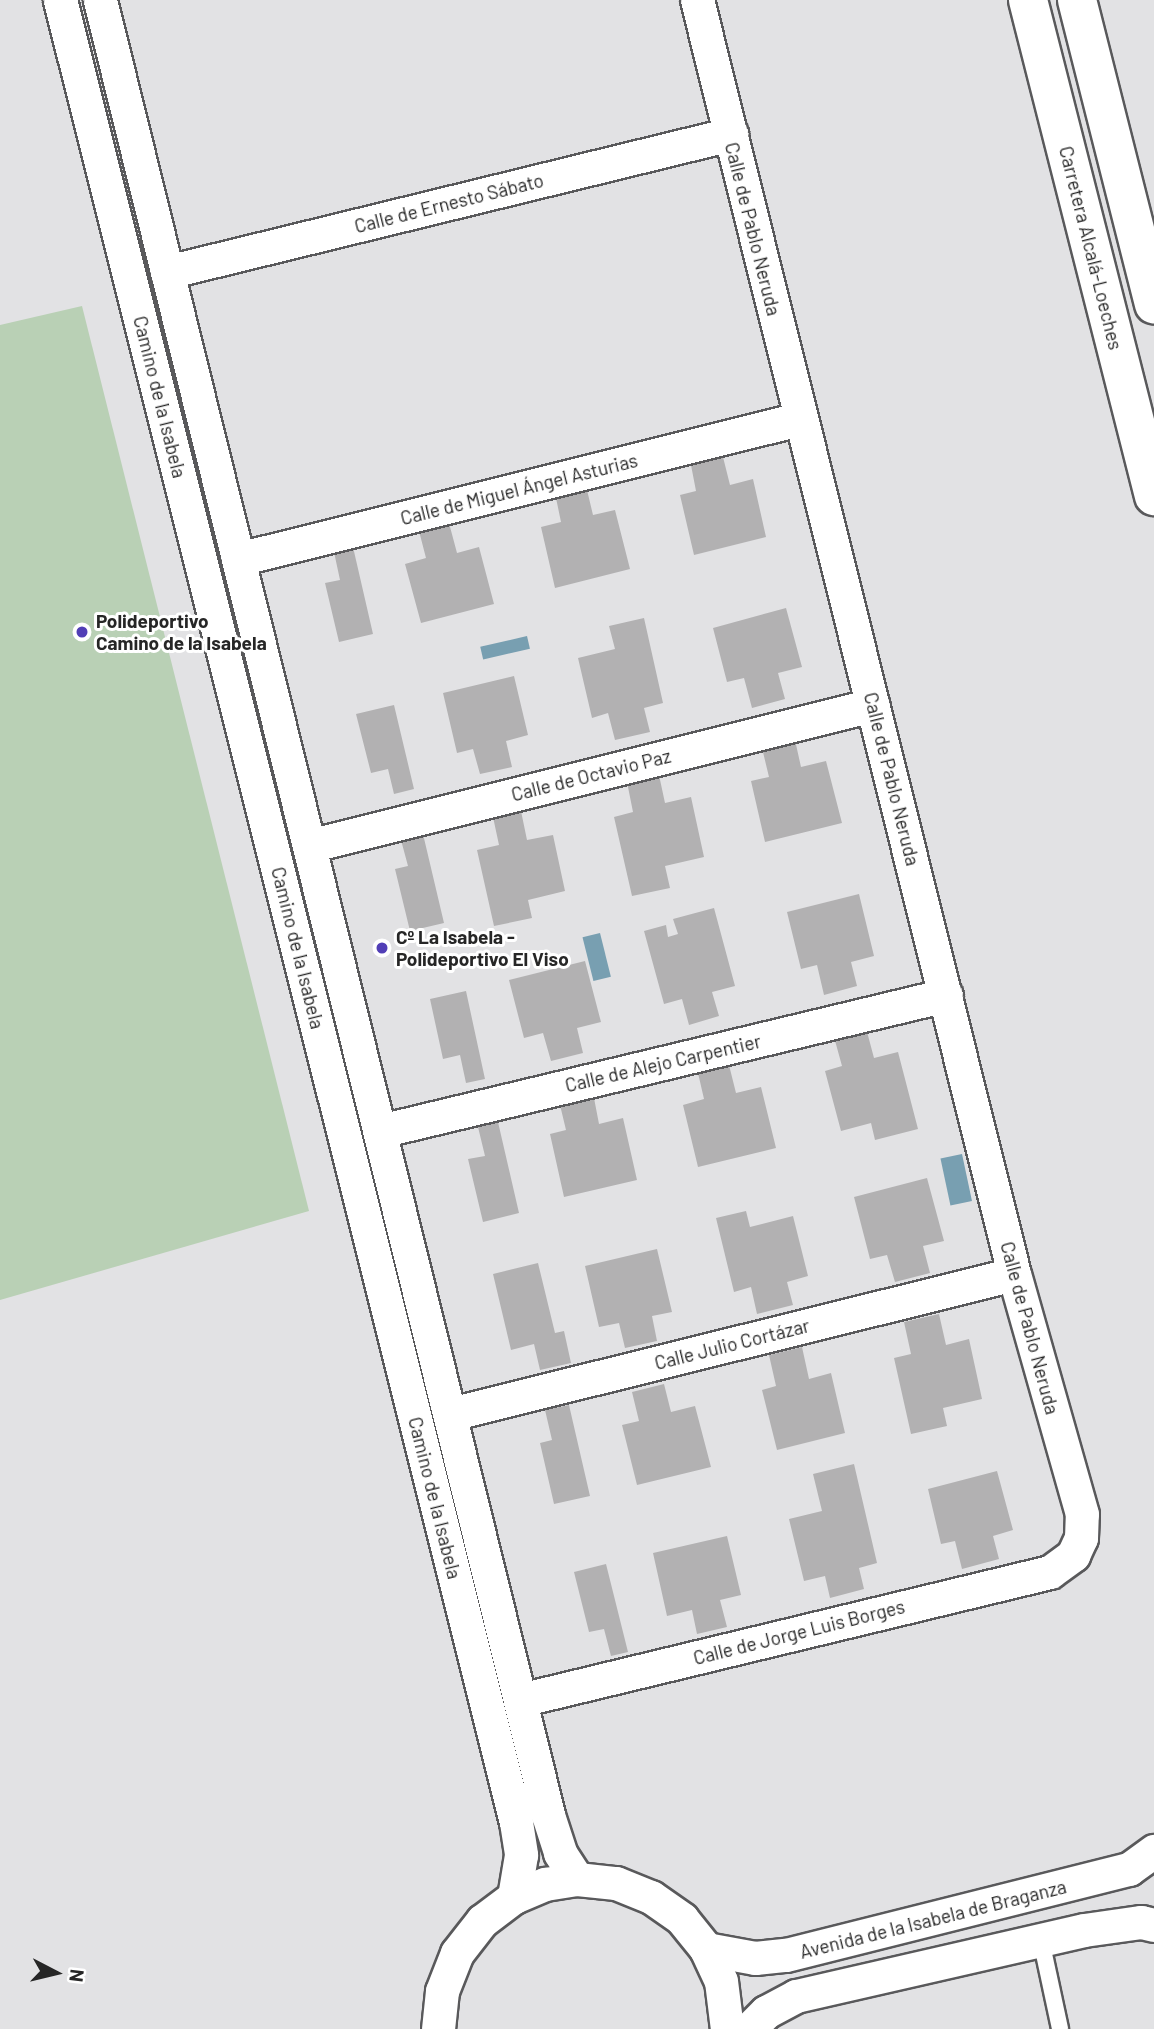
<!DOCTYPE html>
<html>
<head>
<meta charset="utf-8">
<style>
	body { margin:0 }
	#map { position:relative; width:1154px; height:2029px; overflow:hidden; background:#e2e2e4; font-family:Barlow,sans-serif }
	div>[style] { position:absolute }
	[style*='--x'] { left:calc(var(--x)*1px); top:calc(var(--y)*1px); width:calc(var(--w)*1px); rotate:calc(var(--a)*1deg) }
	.green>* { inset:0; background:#b9d0b5 }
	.water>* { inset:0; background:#789fb1; transform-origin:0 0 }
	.building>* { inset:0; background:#b2b1b2 }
	.roads { filter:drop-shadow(2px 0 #59595b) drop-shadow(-2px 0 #59595b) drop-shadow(0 2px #59595b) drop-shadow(0 -2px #59595b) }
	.service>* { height:16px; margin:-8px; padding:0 8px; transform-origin:8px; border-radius:8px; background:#fff }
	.minor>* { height:33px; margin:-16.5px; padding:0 16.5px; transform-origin:16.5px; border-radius:16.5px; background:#fff }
	.secondary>* { height:38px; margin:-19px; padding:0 19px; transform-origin:19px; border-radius:19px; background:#fff }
	.dots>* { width:19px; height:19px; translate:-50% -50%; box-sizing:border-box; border:4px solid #fff; border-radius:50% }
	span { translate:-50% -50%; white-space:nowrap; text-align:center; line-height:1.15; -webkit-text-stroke:6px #fff; paint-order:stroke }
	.street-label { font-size:19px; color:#262626 }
	.poi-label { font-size:19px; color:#262626; font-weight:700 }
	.left { translate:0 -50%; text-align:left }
	.north { position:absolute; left:21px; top:1938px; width:70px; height:70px; -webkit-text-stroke:5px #fff; paint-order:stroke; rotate:97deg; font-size:19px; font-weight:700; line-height:28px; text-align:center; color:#262626 }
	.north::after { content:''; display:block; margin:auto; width:24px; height:32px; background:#262626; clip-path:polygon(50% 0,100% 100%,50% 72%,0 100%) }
</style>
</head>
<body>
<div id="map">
	<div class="green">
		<div style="clip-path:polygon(82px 306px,309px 1211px,0 1300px,0 325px)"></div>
	</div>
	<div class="water">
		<div style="left:527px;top:636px;width:13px;height:48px;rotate:77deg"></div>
		<div style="left:600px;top:933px;width:45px;height:18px;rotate:76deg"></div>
		<div style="left:962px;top:1154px;width:48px;height:22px;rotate:78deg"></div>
	</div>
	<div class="building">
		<div style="clip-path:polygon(723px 457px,730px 485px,753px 479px,766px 537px,694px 555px,680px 495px,696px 491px,691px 465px)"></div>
		<div style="clip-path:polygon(587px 490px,593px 515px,615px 510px,630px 569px,555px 588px,541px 527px,561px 522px,556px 498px)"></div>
		<div style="clip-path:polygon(449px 523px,457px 553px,479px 547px,494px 604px,421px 623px,405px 564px,426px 558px,419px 531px)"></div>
		<div style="clip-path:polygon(353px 547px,373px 634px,339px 642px,325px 583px,340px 580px,334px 552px)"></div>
		<div style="clip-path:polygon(786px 608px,802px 667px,778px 673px,785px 699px,752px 708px,744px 678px,727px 682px,713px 628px)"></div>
		<div style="clip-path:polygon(644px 618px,663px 703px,644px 708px,650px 732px,615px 740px,608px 713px,592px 718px,578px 658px,615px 649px,609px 626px)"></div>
		<div style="clip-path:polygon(514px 676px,528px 735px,506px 741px,512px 767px,480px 774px,473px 749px,457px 753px,443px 693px)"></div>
		<div style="clip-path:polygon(394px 705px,414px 789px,394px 794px,388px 769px,371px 773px,356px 714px)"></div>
		<div style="clip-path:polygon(795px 740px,801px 767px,826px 761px,842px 823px,765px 842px,751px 781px,769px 777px,762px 748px)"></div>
		<div style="clip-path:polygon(659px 775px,665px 803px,691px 797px,704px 857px,665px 866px,670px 888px,632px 896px,614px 817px,633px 812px,627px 782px)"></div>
		<div style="clip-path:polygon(521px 811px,527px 840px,553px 835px,565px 891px,528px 900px,532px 918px,494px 926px,477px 850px,499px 845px,493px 817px)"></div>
		<div style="clip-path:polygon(423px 834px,444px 923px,410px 931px,395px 869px,408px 866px,401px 840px)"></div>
		<div style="clip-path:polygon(859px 894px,874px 956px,851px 962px,857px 986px,824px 995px,817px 965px,801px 969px,787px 912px)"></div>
		<div style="clip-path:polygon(714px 908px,735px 986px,712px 992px,719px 1016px,689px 1025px,682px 999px,664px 1004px,644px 931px,666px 925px,668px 937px,678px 934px,673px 919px)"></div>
		<div style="clip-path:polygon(585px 961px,601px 1022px,577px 1028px,583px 1053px,551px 1061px,543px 1033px,524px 1038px,509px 980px)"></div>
		<div style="clip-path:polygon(466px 991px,485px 1079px,466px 1083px,460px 1055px,443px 1059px,430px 999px)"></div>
		<div style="clip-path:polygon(866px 1028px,874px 1058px,898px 1052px,918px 1129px,875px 1140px,871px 1123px,841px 1131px,825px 1071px,842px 1066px,834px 1037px)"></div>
		<div style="clip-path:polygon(729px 1065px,736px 1093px,761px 1087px,776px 1148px,698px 1167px,683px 1105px,704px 1099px,698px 1073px)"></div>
		<div style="clip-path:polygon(594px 1098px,599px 1124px,623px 1118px,637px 1180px,564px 1197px,550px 1134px,566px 1130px,560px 1105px)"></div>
		<div style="clip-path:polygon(498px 1122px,519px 1213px,483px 1222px,468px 1159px,485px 1156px,478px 1127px)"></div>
		<div style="clip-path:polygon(927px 1178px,944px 1241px,923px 1246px,930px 1273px,895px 1282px,887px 1255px,870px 1259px,854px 1197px)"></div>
		<div style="clip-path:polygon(746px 1211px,750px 1227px,793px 1216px,808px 1276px,787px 1282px,793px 1305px,757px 1314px,751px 1287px,734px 1292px,716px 1218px)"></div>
		<div style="clip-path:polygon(657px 1249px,672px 1312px,652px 1316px,657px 1341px,625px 1348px,619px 1323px,599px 1327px,585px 1266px)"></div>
		<div style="clip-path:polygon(538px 1263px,555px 1333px,564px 1331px,571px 1363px,540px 1370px,534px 1344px,511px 1350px,493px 1274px)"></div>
		<div style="clip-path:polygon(939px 1314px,946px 1345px,969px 1339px,982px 1399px,943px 1408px,947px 1426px,911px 1434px,894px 1358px,911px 1354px,904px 1322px)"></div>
		<div style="clip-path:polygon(802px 1347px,809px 1379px,831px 1373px,845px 1433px,777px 1450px,762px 1390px,776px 1386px,769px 1355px)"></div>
		<div style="clip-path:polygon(664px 1384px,671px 1412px,695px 1406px,711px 1467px,637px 1485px,622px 1425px,639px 1421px,632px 1392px)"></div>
		<div style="clip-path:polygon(569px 1405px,590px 1496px,554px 1504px,540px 1443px,552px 1440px,545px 1410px)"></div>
		<div style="clip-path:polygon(854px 1464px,877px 1563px,859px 1568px,864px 1589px,830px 1598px,825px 1576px,804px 1581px,789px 1519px,822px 1511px,813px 1474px)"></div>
		<div style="clip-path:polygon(997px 1471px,1013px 1530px,993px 1536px,999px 1559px,962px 1569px,955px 1541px,941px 1544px,928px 1489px)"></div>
		<div style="clip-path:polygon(727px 1536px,741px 1595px,720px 1600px,727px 1627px,697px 1634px,692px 1610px,667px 1616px,653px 1553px)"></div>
		<div style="clip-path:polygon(606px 1564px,628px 1652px,611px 1656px,604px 1629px,589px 1632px,574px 1572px)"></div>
	</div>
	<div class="roads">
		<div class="service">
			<div style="--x:1041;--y:1940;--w:91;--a:77.9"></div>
		</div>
		<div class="minor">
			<div style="--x:60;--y:0;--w:1878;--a:75.95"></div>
			<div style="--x:516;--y:1822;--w:33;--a:81"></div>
			<div style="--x:521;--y:1855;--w:43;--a:99.5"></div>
			<div style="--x:100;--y:0;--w:1869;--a:76.13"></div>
			<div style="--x:548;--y:1815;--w:40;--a:72"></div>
			<div style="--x:560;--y:1853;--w:31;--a:57"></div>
			<div style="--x:167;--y:272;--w:581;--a:-13.75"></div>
			<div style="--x:238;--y:559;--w:578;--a:-14.01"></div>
			<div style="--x:309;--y:846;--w:581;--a:-14.04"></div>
			<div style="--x:380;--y:1131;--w:582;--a:-13.51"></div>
			<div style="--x:450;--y:1414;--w:581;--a:-13.94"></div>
			<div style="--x:520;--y:1700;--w:545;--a:-13.58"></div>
			<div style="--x:1050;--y:1572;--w:29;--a:-36"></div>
			<div style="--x:1073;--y:1555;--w:19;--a:-65"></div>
			<div style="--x:1081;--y:1538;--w:24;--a:-88"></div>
			<div style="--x:1082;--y:1514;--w:249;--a:-105.8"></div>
			<div style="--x:1014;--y:1274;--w:1313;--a:-103.97"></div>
			<div style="--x:706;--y:1949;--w:50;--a:10.4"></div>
			<div style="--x:755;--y:1958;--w:31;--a:-6"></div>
			<div style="--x:786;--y:1955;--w:354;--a:-14.1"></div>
			<div style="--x:1129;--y:1869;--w:31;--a:-36"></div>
			<div style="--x:438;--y:2029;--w:38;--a:-84"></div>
			<div style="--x:442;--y:1991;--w:41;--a:-68.5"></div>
			<div style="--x:457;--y:1953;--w:41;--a:-52"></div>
			<div style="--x:482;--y:1921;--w:40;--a:-37"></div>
			<div style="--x:514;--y:1897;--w:34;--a:-23"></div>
			<div style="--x:545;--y:1884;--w:32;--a:-9"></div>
			<div style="--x:577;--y:1879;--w:39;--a:6"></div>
			<div style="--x:616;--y:1883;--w:38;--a:22"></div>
			<div style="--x:651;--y:1897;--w:38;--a:35"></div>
			<div style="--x:682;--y:1919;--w:38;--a:51"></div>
			<div style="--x:706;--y:1949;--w:35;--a:65"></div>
			<div style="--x:721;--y:1981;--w:48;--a:82.9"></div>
			<div style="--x:749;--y:2029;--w:24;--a:-45"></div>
			<div style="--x:766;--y:2012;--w:34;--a:-28"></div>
			<div style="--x:796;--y:1996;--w:295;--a:-12.9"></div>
			<div style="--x:1084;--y:1930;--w:58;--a:-8"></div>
			<div style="--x:1141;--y:1922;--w:13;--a:13"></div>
		</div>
		<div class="secondary">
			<div style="--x:1028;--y:0;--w:512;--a:75.75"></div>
			<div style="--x:1077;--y:0;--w:314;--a:75.8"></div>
		</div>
	</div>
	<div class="dots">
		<div style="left:82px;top:632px;background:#513eb6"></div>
		<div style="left:382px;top:948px;background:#513eb6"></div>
	</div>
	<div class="street-label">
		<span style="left:449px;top:203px;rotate:-14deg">Calle de Ernesto Sábato</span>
		<span style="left:753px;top:229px;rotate:76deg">Calle de Pablo Neruda</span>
		<span style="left:1091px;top:248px;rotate:76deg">Carretera Alcalá-Loeches</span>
		<span style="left:160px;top:397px;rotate:76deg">Camino de la Isabela</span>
		<span style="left:519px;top:489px;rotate:-14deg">Calle de Miguel Ángel Asturias</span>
		<span style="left:591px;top:775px;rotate:-14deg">Calle de Octavio Paz</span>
		<span style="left:892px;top:779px;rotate:76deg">Calle de Pablo Neruda</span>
		<span style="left:298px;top:948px;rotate:76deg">Camino de la Isabela</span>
		<span style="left:663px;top:1063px;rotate:-13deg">Calle de Alejo Carpentier</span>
		<span style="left:1030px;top:1328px;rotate:75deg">Calle de Pablo Neruda</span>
		<span style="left:732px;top:1344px;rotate:-14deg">Calle Julio Cortázar</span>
		<span style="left:435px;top:1498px;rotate:76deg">Camino de la Isabela</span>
		<span style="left:799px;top:1632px;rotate:-14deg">Calle de Jorge Luis Borges</span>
		<span style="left:933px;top:1919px;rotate:-14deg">Avenida de la Isabela de Braganza</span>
	</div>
	<div class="poi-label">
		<span class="left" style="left:96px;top:632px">Polideportivo<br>Camino de la Isabela</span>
		<span class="left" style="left:396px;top:948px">Cº La Isabela -<br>Polideportivo El Viso</span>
	</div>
	<div class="north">N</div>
</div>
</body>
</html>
